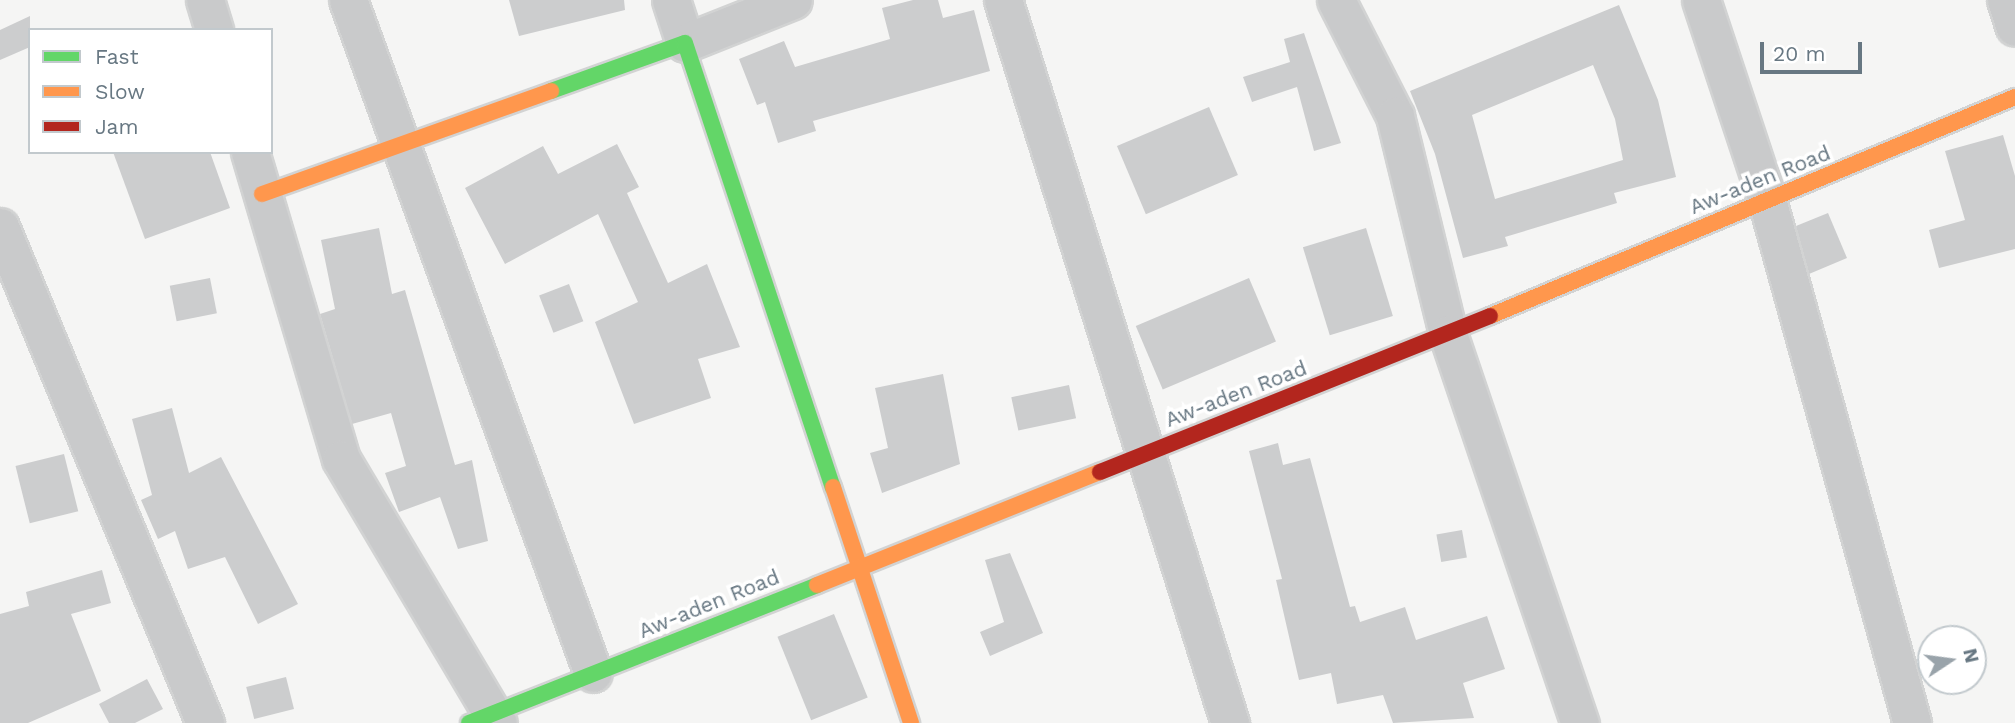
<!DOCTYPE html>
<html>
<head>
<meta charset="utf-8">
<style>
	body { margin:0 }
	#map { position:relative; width:2015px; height:723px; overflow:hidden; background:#f5f5f4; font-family:"Work Sans",sans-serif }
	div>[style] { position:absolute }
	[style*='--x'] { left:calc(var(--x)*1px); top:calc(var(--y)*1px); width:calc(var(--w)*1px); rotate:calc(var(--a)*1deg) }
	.building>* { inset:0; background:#cccdce; transform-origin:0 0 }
	.roads { filter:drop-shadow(2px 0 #d2d3d3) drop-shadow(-2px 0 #d2d3d3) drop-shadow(0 2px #d2d3d3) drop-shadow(0 -2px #d2d3d3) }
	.street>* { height:37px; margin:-18.5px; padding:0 18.5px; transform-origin:18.5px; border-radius:18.5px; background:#c9cacb }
	.fast>* { height:16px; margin:-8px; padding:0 8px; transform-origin:8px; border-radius:8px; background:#63d668 }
	.slow>* { height:16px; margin:-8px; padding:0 8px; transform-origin:8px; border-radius:8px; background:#ff974d }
	.jam>* { height:16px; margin:-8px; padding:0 8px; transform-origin:8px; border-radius:8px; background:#b3261e }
	span { translate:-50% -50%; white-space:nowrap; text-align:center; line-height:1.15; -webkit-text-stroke:7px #fff; paint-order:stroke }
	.street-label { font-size:21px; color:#677782 }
	.legend { position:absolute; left:28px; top:28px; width:245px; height:126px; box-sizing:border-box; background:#fff; border:2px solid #c2c9cd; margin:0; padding:9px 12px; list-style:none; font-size:21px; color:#677782 }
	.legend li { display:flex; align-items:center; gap:14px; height:35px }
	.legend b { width:35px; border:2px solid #c2c9cd }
	.north { position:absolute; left:1917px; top:625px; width:70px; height:70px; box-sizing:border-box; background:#fff; border:2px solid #c2c9cd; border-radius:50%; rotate:77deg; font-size:19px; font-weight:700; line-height:28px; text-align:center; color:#677782 }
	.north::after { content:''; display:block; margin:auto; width:24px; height:32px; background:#99a3aa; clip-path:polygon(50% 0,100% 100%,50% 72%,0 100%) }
	.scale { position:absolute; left:1760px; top:42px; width:102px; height:32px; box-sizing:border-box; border:4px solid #677782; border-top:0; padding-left:9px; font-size:21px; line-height:24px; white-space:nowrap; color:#677782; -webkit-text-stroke:5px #fff; paint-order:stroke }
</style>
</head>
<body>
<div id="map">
	<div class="building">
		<div style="clip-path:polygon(509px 0,624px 0,625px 10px,519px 36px)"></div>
		<div style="clip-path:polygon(913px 0,938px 0,943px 18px,974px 10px,990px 71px,813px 121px,816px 131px,778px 143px,765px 102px,757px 105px,739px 59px,784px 41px,795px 67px,890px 39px,882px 8px)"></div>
		<div style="clip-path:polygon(evenodd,1619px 5px,1658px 100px,1676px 177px,1614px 193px,1617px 203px,1505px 237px,1508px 246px,1463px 258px,1435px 154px,1410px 91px,1619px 5px,1593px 65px,1615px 119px,1623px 160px,1495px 199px,1472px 115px,1593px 65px)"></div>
		<div style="clip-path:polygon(30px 16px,30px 47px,0 60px,0 30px)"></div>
		<div style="clip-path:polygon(1304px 33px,1341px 143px,1314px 151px,1297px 87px,1252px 102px,1243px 77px,1290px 62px,1284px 39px)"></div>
		<div style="left:1209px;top:107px;width:74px;height:100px;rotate:67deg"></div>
		<div style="clip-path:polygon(2003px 135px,2015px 176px,2015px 249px,1939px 268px,1929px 230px,1965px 220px,1945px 151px)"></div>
		<div style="clip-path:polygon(617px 144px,639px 187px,627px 193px,668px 283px,707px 264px,740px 347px,698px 359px,711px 398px,634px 424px,595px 322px,638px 302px,598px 214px,505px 264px,465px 188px,543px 146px,558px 174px)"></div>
		<div style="clip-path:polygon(113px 152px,210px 152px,230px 208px,145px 239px)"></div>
		<div style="clip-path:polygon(1828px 213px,1847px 258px,1809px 274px,1796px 226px)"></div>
		<div style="clip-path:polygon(379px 228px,392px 294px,405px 290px,455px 465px,472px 460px,488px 541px,458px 549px,440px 497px,399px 512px,385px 473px,406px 466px,391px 413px,352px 424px,320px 314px,335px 309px,321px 240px)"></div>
		<div style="left:1366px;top:228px;width:92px;height:66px;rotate:73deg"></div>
		<div style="left:210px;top:278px;width:36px;height:41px;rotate:79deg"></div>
		<div style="left:1249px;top:278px;width:69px;height:123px;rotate:67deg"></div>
		<div style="left:569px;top:284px;width:40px;height:32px;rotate:69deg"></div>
		<div style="clip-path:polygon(943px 374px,960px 464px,882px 493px,870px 453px,888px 448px,875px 388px)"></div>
		<div style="left:1069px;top:385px;width:34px;height:59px;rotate:78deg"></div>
		<div style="clip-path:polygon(172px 408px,189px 473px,221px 457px,298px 604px,258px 624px,225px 557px,188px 569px,175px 531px,158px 539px,141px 500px,152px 495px,132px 419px)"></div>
		<div style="clip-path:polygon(1278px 443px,1283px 465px,1310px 458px,1350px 607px,1355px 606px,1360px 622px,1405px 607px,1416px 640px,1487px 616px,1505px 669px,1463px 683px,1474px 718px,1393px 723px,1383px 695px,1337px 704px,1331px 673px,1299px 680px,1276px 580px,1282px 579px,1249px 451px)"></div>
		<div style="left:64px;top:454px;width:59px;height:50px;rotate:76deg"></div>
		<div style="left:1462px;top:530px;width:28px;height:26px;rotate:80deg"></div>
		<div style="clip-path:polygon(1010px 553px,1043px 633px,990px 656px,980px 632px,1004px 622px,985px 560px)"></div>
		<div style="clip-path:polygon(102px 570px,111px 603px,71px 614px,101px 691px,28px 723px,0 723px,0 614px,29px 606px,26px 592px)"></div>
		<div style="left:834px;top:614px;width:90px;height:61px;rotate:68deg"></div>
		<div style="left:286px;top:677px;width:33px;height:41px;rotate:76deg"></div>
		<div style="clip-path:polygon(147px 679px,163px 709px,135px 723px,109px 723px,99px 704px)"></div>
	</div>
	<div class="roads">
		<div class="street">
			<div style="--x:205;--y:0;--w:31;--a:73"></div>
			<div style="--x:348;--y:0;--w:716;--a:70"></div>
			<div style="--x:671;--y:0;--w:45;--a:72"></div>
			<div style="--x:685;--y:43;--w:116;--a:-21.7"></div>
			<div style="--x:1003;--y:0;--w:758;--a:72.57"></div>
			<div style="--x:1336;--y:0;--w:130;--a:63"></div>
			<div style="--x:1395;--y:116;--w:224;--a:76.3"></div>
			<div style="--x:1448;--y:334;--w:411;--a:71.3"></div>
			<div style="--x:1701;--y:0;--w:211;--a:71.7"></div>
			<div style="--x:1767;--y:200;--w:543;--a:74.5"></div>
			<div style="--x:2006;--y:0;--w:28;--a:72"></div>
			<div style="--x:250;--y:152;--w:320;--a:73.5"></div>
			<div style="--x:341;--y:459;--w:307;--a:59.3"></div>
			<div style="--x:0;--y:227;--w:537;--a:67.54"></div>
		</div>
		<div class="fast">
			<div style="--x:551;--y:91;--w:142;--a:-19.7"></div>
			<div style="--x:685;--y:43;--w:468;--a:71.6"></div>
			<div style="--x:469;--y:723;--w:374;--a:-21.6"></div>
		</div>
		<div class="slow">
			<div style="--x:262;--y:194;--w:307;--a:-19.6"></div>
			<div style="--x:1490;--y:316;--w:569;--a:-22.64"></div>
			<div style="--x:833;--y:487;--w:249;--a:71.7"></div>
			<div style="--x:817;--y:585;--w:305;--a:-21.8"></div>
		</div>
		<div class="jam">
			<div style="--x:1100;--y:472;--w:420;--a:-21.8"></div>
		</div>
	</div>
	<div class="street-label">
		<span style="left:1760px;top:180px;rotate:-22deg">Aw-aden Road</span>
		<span style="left:1236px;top:394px;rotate:-21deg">Aw-aden Road</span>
		<span style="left:709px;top:604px;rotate:-22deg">Aw-aden Road</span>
	</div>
	<ul class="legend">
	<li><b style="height:9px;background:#63d668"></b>Fast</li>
	<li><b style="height:9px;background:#ff974d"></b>Slow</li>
	<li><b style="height:9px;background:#b3261e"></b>Jam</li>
	</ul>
	<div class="north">N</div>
	<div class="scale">20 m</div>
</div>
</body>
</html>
